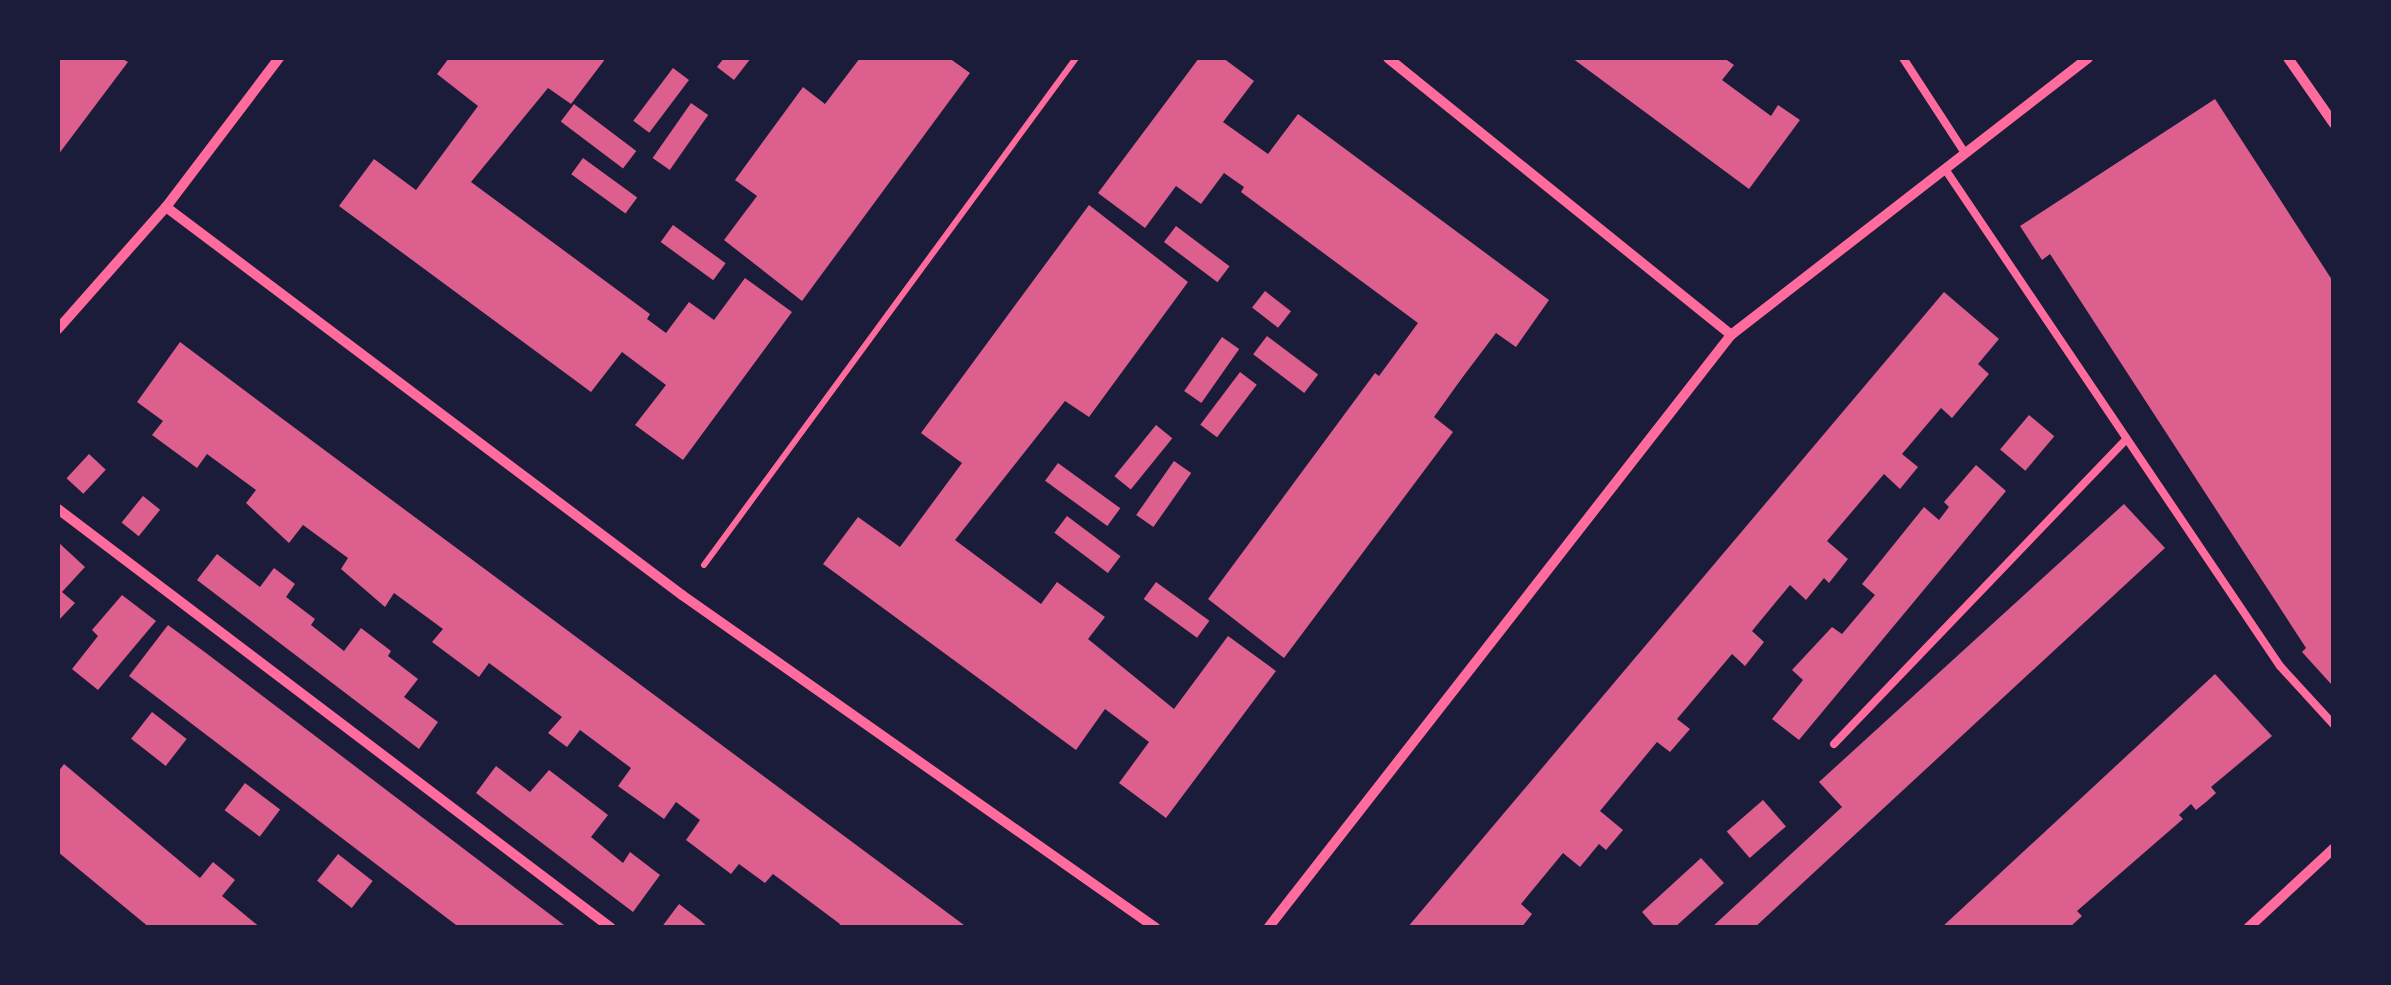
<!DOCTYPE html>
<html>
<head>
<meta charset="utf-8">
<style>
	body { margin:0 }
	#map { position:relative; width:2391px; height:985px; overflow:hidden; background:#1b1b3a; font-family:Ubuntu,sans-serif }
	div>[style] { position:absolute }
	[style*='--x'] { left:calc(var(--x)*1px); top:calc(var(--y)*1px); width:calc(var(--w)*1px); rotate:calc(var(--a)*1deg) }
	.building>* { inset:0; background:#dd5f8e; transform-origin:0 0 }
	.path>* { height:6px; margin:-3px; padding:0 3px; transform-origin:3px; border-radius:3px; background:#ff6b9d }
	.service>* { height:8px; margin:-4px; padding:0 4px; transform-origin:4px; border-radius:4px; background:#ff6b9d }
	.minor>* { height:10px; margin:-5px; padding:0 5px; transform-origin:5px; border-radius:5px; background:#ff6b9d }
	span { translate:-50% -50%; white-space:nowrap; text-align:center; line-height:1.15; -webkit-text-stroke:10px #1b1b3a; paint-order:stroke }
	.frame { position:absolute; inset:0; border:60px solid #1b1b3a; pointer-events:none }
</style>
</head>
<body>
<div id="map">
	<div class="building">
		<div style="clip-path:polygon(58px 58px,121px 58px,128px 62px,58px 155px)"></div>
		<div style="clip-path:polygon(449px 58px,606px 58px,571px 104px,548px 88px,471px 182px,650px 314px,647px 319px,666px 333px,689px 302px,714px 320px,745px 278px,792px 312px,683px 460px,635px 425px,666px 385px,622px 352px,591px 392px,339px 206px,374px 159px,416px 190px,478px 106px,437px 74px)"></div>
		<div style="clip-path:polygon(724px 58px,751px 58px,734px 80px,717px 67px)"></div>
		<div style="clip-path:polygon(860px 58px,949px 58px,970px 73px,802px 301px,724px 240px,757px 196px,735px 180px,803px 87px,825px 104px)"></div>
		<div style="clip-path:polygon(1199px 58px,1223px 58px,1254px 81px,1223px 122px,1268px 154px,1298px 114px,1549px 300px,1516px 347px,1496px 333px,1462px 378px,1434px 417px,1453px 432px,1284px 658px,1208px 599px,1375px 373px,1379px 376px,1418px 323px,1241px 192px,1244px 187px,1224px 173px,1201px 204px,1176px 186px,1145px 228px,1098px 193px)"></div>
		<div style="clip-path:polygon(1572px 58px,1724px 58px,1734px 65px,1722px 80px,1771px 116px,1778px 105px,1800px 120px,1749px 189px)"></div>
		<div style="left:673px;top:68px;width:20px;height:66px;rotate:37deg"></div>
		<div style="clip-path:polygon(2215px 99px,2334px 283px,2331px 684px,2302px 652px,2306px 648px,2050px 254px,2042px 260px,2020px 226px)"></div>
		<div style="left:691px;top:103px;width:21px;height:67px;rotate:35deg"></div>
		<div style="left:574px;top:104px;width:78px;height:22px;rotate:37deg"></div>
		<div style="left:583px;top:158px;width:67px;height:20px;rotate:36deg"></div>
		<div style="clip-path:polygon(1089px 205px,1188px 282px,1089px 417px,1065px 401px,955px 540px,1041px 604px,1057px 582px,1105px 617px,1088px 639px,1174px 709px,1228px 636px,1276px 671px,1166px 818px,1119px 783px,1149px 742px,1105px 709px,1076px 750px,823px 564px,858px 517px,900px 547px,962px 463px,921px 433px)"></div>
		<div style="left:673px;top:225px;width:65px;height:21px;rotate:36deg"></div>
		<div style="left:1176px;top:226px;width:67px;height:20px;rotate:37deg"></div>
		<div style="left:1265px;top:291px;width:33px;height:21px;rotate:38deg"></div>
		<div style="clip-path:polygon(1944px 292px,1999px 339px,1978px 364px,1989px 374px,1952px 418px,1941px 408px,1902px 454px,1918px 467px,1900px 489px,1884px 474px,1827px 541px,1848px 559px,1829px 583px,1824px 578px,1806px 600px,1790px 585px,1752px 631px,1764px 642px,1745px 666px,1732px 654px,1677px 719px,1690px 729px,1670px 752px,1657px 742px,1600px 811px,1623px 830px,1606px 850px,1599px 844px,1580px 867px,1563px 853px,1521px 904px,1532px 914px,1521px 928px,1407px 928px)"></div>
		<div style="left:1267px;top:336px;width:64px;height:23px;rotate:37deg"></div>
		<div style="left:1222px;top:337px;width:21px;height:66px;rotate:35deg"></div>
		<div style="clip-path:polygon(180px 342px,276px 414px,968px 928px,838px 928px,840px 924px,773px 874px,765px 883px,739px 864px,731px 874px,686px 840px,700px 820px,676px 802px,664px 819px,618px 786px,631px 768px,580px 730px,567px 747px,548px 733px,562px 717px,489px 663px,479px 677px,432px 642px,443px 629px,394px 593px,385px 607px,341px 569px,348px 558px,303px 525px,289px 543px,246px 503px,256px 490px,207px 454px,197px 468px,152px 435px,163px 421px,137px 402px)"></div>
		<div style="left:1240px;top:372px;width:21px;height:66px;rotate:37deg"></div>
		<div style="left:2029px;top:415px;width:33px;height:45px;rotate:40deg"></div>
		<div style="left:1156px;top:425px;width:21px;height:66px;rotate:39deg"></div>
		<div style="left:89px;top:454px;width:23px;height:33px;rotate:43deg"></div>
		<div style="left:1174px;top:461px;width:21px;height:66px;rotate:35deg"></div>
		<div style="left:1058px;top:463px;width:77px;height:22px;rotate:36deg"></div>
		<div style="clip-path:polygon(1976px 465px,2006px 491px,1799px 740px,1772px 719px,1803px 680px,1792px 670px,1832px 627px,1842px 634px,1875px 595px,1862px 584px,1924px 507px,1939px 520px,1949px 507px,1944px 502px)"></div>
		<div style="left:143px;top:496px;width:22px;height:34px;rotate:39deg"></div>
		<div style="clip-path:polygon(2124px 504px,2165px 548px,1754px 928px,1711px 928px,1842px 807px,1819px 782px)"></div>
		<div style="left:1067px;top:516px;width:67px;height:21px;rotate:37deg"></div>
		<div style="clip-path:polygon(58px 542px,85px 567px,62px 592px,75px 603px,58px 621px)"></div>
		<div style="clip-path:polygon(217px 554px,260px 587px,274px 568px,295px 584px,286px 597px,315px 619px,311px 625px,344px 651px,361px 628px,391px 651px,388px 656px,418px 679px,404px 697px,438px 722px,419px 749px,197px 580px)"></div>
		<div style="left:1156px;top:582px;width:66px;height:21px;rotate:36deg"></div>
		<div style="clip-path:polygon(122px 595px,156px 621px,98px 690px,72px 669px,98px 636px,92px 630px)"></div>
		<div style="clip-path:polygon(168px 625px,206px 653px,568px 928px,460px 928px,129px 676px)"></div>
		<div style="clip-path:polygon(2215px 674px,2272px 736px,2211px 787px,2216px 793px,2206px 802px,2196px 810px,2191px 804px,2179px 815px,2183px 819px,2077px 911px,2082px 916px,2069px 928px,1941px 928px)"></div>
		<div style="left:152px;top:712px;width:44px;height:34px;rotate:38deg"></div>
		<div style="clip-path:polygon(64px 764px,200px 878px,213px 862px,235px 880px,222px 896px,261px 928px,150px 928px,110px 895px,58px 852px,58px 772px)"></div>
		<div style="clip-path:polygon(496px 766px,530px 792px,549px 770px,608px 815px,591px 837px,623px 863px,630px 852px,660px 875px,633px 912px,476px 793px)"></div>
		<div style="left:245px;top:783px;width:44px;height:34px;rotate:37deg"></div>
		<div style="left:1763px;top:800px;width:35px;height:48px;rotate:49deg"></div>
		<div style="left:338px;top:854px;width:44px;height:34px;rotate:38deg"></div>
		<div style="clip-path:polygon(1701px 858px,1724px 883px,1674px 928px,1656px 928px,1642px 912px)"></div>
		<div style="clip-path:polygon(679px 904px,700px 920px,709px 928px,661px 928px)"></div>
	</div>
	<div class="path">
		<div style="--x:704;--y:565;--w:629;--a:-53.73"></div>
	</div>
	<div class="service">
		<div style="--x:1903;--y:58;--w:113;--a:56.9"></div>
		<div style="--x:1945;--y:169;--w:599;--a:56.02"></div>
		<div style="--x:2280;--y:666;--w:80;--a:47.5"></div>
		<div style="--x:1834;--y:744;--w:422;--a:-46.2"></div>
	</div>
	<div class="minor">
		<div style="--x:1388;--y:58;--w:441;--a:38.9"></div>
		<div style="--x:2288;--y:58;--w:80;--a:55.1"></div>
		<div style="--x:166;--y:207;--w:646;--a:36.94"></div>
		<div style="--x:682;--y:595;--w:579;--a:35.09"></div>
		<div style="--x:58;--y:329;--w:163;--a:-48.5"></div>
		<div style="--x:166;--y:207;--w:187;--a:-52.8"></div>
		<div style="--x:58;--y:509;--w:694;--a:37.15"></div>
		<div style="--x:1268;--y:928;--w:752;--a:-52.02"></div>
		<div style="--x:1731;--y:335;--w:452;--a:-37.8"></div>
		<div style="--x:2248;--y:928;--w:117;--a:-42.9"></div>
	</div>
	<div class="frame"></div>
</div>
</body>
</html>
